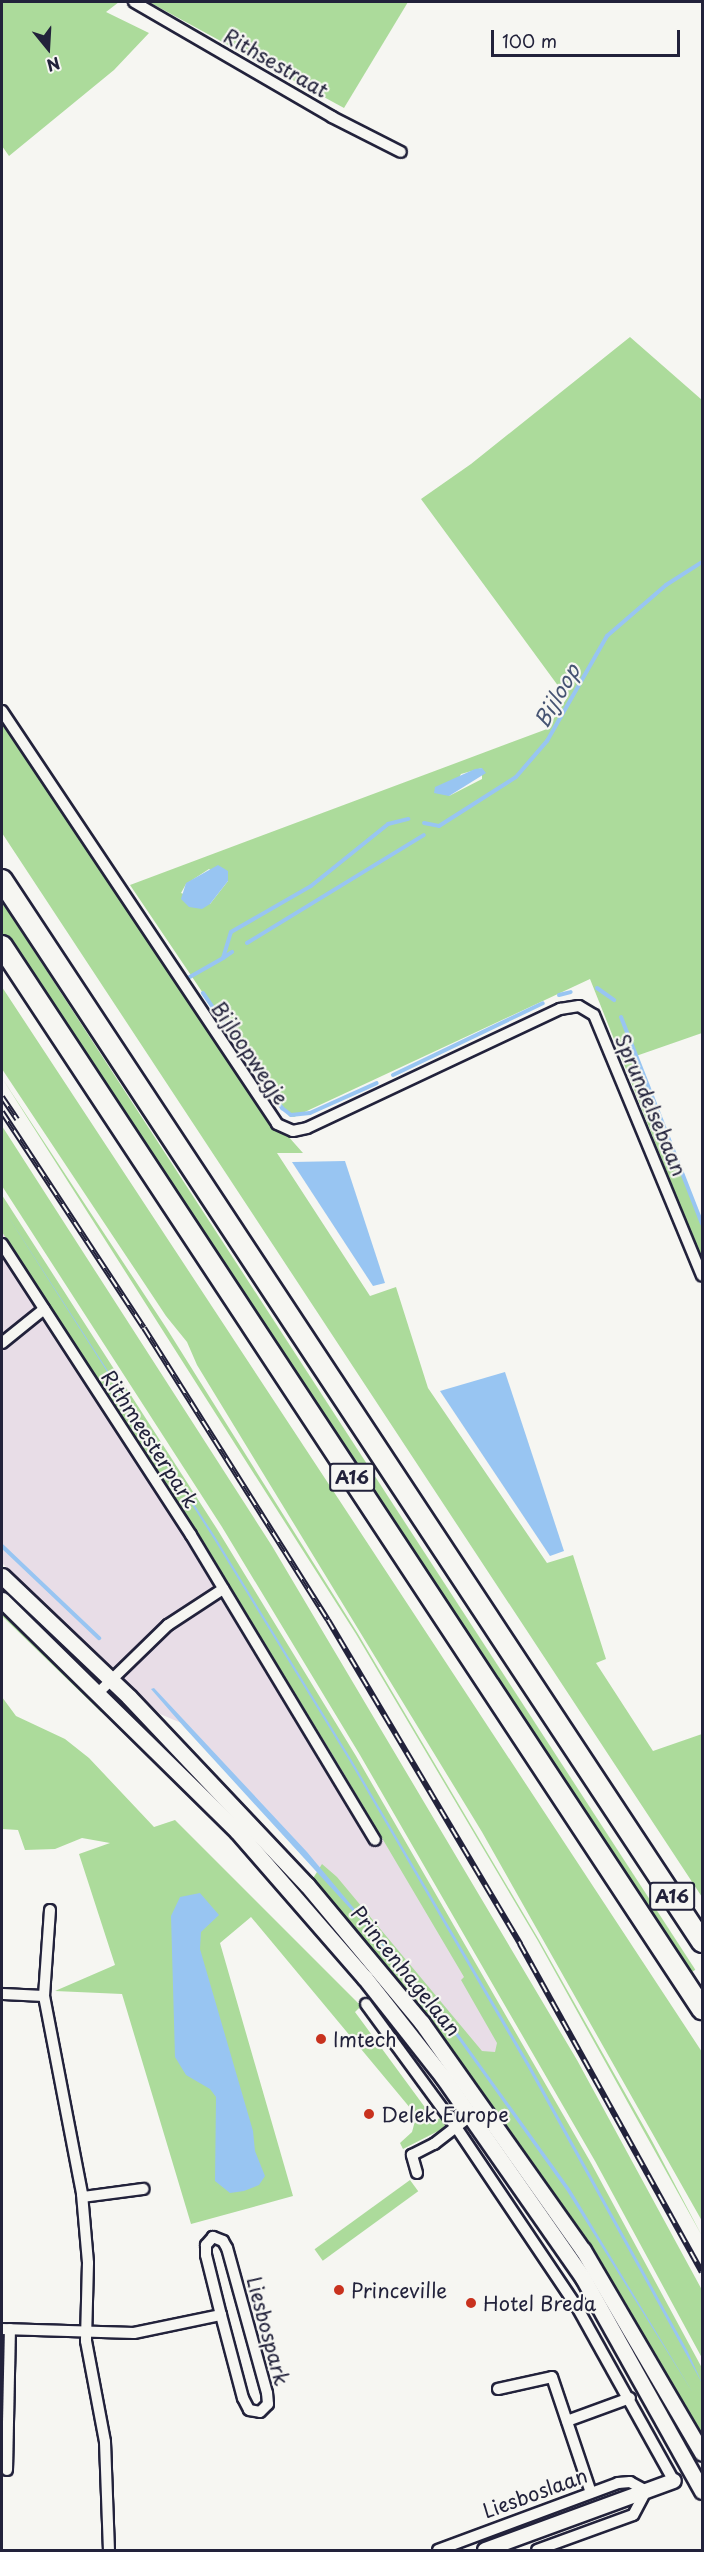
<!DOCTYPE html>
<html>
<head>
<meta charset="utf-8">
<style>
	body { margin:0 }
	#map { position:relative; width:704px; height:2552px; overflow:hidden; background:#f6f6f2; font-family:"Playpen Sans",sans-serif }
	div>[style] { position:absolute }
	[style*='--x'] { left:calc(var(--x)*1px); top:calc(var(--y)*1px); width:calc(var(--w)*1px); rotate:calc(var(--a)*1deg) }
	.built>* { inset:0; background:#e8dde7 }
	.green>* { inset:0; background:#acdb9b; transform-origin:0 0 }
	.water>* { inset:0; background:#98c5f2 }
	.stream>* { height:4px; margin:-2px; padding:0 2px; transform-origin:2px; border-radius:2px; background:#98c5f2 }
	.roads { filter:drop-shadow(2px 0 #22223b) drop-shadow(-2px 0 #22223b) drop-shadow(0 2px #22223b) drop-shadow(0 -2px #22223b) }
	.minor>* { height:10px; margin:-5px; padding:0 5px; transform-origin:5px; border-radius:5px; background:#f6f6f2 }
	.tertiary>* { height:14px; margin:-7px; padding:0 7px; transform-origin:7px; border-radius:7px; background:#f6f6f2 }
	.secondary>* { height:15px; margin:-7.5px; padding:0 7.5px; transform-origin:7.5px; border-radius:7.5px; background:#f6f6f2 }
	.motorway>* { height:20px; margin:-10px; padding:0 10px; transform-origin:10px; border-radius:10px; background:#f6f6f2 }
	.rail>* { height:6px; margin-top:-3px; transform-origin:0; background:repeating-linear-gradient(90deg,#f6f6f2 0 11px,#22223b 0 22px); box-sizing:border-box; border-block:2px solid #22223b }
	.dots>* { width:16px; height:16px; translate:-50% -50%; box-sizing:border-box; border:3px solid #f6f6f2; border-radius:50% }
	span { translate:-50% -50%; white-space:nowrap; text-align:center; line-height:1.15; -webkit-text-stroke:4.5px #f6f6f2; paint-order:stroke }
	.shield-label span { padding:2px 4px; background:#f6f6f2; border:2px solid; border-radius:4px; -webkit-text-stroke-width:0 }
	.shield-label { font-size:18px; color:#22223b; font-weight:700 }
	.street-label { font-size:20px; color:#22223b }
	.poi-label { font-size:20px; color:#22223b }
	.left { translate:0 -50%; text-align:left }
	.water-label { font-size:21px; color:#455372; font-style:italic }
	.frame { position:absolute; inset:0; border:3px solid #22223b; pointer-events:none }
	.north { position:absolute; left:18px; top:18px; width:60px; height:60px; -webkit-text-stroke:4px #f6f6f2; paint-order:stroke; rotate:162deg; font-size:16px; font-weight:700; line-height:24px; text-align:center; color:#22223b }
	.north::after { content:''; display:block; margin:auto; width:21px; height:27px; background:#22223b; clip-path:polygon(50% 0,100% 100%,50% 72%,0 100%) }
	.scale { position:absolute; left:491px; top:30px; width:189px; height:27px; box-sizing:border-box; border:3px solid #22223b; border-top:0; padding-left:8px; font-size:18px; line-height:21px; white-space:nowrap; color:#22223b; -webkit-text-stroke:4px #f6f6f2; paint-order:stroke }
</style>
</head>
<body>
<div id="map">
	<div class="built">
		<div style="clip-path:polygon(2px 1198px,532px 2063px,490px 2076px,371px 1925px,186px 1725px,160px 1714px,2px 1563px)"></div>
	</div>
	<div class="green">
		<div style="clip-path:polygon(2px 2px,119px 2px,106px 12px,149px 33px,114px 70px,9px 156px,2px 146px)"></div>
		<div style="clip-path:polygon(149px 2px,408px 2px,344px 108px)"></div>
		<div style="clip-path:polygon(evenodd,630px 337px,702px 400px,702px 1033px,636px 1056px,702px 1227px,702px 1260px,590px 979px,294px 1117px,289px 1116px,263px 1082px,130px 885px,547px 729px,567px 698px,421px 499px,471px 464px,630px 337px,482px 768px,482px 779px,449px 796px,461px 774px,482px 768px,630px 337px,209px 869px,228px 881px,210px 904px,181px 893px,186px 884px,209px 869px)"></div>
		<div style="clip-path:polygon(2px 720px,268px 1123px,287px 1135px,303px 1153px,277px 1153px,370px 1296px,396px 1287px,428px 1388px,547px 1563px,573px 1555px,606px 1659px,596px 1663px,653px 1751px,702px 1734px,702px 1897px,2px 833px)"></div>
		<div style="left:2px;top:902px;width:1273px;height:20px;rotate:57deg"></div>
		<div style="clip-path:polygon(2px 987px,702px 2052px,702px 2221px,482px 1832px,197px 1365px,187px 1342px,166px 1316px,2px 1069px)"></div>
		<div style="clip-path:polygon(2px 1078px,167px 1329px,358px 1634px,539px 1940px,652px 2141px,702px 2236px,538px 1941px,356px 1634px)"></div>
		<div style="clip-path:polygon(2px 1126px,272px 1546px,577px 2060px,702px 2290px,702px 2358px,595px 2161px,360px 1755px,222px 1527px,2px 1186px)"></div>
		<div style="clip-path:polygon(2px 1195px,217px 1529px,356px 1756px,591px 2163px,702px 2368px,702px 2445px,586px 2248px,310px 1883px,322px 1864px,337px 1877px,482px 2051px,495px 2052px,497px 2043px,461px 1980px,464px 1977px,340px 1767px,201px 1540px,2px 1232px)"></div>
		<div style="clip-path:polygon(2px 1607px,107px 1713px,101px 1712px,2px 1616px)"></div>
		<div style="clip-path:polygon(2px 1697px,16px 1716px,65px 1739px,89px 1758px,154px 1827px,175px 1820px,361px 2006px,355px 2012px,435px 2121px,442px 2117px,446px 2127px,403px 2149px,400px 2143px,412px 2132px,415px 2121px,411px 2109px,251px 1917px,220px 1943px,293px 2196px,191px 2224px,122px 1994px,55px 1991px,115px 1965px,79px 1854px,110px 1843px,82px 1838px,55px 1849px,25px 1850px,18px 1830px,2px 1829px)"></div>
		<div style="left:410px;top:2180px;width:14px;height:118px;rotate:54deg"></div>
	</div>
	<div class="water">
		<div style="clip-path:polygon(475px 769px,482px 768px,486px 773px,449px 796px,434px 793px,435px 787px)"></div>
		<div style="clip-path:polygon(218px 865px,228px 871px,228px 881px,210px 904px,202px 909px,189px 907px,181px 899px,186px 883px)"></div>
		<div style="clip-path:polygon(345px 1161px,385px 1283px,373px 1286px,292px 1162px)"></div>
		<div style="clip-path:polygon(2px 1207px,214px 1535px,351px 1759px,530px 2065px,687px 2350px,702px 2383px,527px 2066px,349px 1760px,212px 1536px)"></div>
		<div style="clip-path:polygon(505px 1372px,564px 1551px,550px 1556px,440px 1391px)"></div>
		<div style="clip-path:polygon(154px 1688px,307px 1852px,457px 2032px,570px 2189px,693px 2393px,567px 2191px,454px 2033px,368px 1928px,184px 1727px,151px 1689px)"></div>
		<div style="clip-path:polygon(200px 1893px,219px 1915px,201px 1932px,200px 1949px,253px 2131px,255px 2151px,265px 2176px,259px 2185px,244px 2191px,230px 2193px,215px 2181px,216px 2097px,210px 2089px,186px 2075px,175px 2057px,171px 1916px,180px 1897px)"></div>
	</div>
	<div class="stream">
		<div style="--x:424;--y:823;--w:15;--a:11"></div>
		<div style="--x:439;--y:826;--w:91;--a:-32.5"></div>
		<div style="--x:516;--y:777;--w:48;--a:-49.3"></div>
		<div style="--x:547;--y:741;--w:121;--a:-60.3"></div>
		<div style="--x:607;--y:636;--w:78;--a:-40.8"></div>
		<div style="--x:666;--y:585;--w:43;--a:-32.6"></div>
		<div style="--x:247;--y:943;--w:207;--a:-31.4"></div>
		<div style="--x:223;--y:958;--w:11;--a:-34"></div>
		<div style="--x:188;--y:978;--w:40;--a:-29.7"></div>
		<div style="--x:223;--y:958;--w:27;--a:-73"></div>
		<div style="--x:231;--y:932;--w:92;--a:-29.9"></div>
		<div style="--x:311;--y:886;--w:99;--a:-38.8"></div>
		<div style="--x:388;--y:824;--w:21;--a:-14"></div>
		<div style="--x:597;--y:988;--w:21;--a:35"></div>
		<div style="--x:203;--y:993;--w:140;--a:55.5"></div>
		<div style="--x:282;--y:1108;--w:11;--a:38"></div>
		<div style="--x:291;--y:1115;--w:19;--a:-6"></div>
		<div style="--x:310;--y:1113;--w:73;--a:-24.1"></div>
		<div style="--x:559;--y:995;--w:12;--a:-14"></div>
		<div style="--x:621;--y:1017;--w:222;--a:68.6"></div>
		<div style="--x:393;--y:1075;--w:166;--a:-25.6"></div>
		<div style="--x:2;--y:1546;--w:134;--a:43.5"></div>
	</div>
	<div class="roads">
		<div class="minor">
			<div style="--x:134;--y:2;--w:229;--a:30.1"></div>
			<div style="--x:332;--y:117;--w:77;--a:26.9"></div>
			<div style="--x:2;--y:711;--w:496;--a:56.3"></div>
			<div style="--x:277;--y:1124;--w:17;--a:24"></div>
			<div style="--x:293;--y:1131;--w:14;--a:-12"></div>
			<div style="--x:307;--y:1128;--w:280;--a:-25.2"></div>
			<div style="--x:560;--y:1009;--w:19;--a:-9"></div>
			<div style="--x:579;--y:1006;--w:17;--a:31"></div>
			<div style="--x:594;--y:1015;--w:282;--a:67.5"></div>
			<div style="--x:2;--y:1244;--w:347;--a:57"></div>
			<div style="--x:191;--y:1535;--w:356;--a:58.9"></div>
			<div style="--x:2;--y:1343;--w:54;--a:-39"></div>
			<div style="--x:98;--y:1693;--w:98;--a:-44.2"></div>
			<div style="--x:168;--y:1625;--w:66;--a:-33.2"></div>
			<div style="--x:50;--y:1910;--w:86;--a:94"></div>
			<div style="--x:44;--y:1996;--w:202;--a:79.1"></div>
			<div style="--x:82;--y:2194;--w:69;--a:85"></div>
			<div style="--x:88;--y:2263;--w:78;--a:91.5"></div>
			<div style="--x:86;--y:2341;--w:103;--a:79.3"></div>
			<div style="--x:105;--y:2442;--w:108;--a:87.9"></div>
			<div style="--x:2;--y:1994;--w:42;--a:2.7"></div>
			<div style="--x:366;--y:2004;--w:152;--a:53.8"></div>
			<div style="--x:456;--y:2127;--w:217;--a:56.1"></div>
			<div style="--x:577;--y:2307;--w:199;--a:60.9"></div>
			<div style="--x:417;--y:2173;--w:19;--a:-106"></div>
			<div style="--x:412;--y:2155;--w:25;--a:-27"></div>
			<div style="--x:434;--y:2144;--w:51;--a:-37.8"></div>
			<div style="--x:83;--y:2197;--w:61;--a:-7.6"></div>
			<div style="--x:2;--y:2329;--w:132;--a:1.7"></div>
			<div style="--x:134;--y:2333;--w:89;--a:-11.7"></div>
			<div style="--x:221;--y:2315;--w:86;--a:75.2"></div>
			<div style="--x:243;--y:2398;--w:13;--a:63"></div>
			<div style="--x:249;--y:2410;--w:11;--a:10"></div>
			<div style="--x:260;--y:2412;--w:11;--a:-45"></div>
			<div style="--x:268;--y:2404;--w:11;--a:-95"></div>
			<div style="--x:267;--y:2393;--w:150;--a:-105.4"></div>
			<div style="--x:227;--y:2248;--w:8;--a:-120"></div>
			<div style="--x:223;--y:2241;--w:11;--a:-158"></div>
			<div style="--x:213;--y:2237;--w:11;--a:131"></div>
			<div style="--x:206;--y:2245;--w:10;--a:90"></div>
			<div style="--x:206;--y:2255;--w:62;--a:76"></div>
			<div style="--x:498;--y:2389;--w:55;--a:-12.5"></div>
			<div style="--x:552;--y:2377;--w:122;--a:71.4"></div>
			<div style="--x:567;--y:2421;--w:67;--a:-20.1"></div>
			<div style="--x:7;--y:2470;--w:141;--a:-88.8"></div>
			<div style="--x:438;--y:2550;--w:192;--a:-20.4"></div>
			<div style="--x:618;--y:2483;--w:12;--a:-5"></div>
			<div style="--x:630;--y:2482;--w:18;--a:29"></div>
			<div style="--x:646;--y:2491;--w:27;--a:118"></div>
			<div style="--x:633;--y:2515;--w:102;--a:160"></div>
		</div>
		<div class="tertiary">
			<div style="--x:485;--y:2550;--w:201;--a:-20.1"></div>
		</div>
		<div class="secondary">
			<div style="--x:2;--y:1576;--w:175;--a:43.6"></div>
			<div style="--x:129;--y:1697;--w:259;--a:46.6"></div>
			<div style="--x:307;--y:1885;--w:180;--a:50.2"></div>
			<div style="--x:422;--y:2023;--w:278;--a:54.7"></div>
			<div style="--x:583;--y:2250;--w:235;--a:59.6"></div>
			<div style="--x:2;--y:1600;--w:330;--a:44.5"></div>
			<div style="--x:237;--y:1831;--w:195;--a:49"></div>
			<div style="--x:365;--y:1978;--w:126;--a:51.8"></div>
			<div style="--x:443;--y:2077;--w:245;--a:55.1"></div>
			<div style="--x:583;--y:2278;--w:244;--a:60.8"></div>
		</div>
		<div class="motorway">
			<div style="--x:2;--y:880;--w:1272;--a:56.61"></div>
			<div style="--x:2;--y:946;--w:1273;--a:56.63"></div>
		</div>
	</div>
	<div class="rail">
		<div style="--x:2;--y:1097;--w:27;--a:56"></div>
		<div style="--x:2;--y:1112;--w:258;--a:56.7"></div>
		<div style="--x:144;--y:1328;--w:345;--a:57.8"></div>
		<div style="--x:328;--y:1620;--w:377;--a:59.3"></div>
		<div style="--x:520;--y:1944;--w:375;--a:61"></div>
	</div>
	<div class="dots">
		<div style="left:321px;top:2039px;background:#c8321e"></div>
		<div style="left:369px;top:2114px;background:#c8321e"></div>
		<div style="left:339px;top:2290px;background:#c8321e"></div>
		<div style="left:471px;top:2303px;background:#c8321e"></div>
	</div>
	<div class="shield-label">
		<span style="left:352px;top:1477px">A16</span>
		<span style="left:672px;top:1896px">A16</span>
	</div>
	<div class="street-label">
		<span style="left:276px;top:63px;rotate:30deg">Rithsestraat</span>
		<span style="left:250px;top:1053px;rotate:56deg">Bijloopwegje</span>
		<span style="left:651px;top:1105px;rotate:67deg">Sprundelsebaan</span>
		<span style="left:150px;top:1439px;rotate:57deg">Rithmeesterpark</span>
		<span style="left:406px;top:1971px;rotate:51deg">Princenhagelaan</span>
		<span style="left:268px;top:2331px;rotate:75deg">Liesbospark</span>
		<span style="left:535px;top:2493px;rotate:-20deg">Liesboslaan</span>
	</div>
	<div class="poi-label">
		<span class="left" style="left:333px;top:2039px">Imtech</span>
		<span class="left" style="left:381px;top:2114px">Delek Europe</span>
		<span class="left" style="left:351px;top:2290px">Princeville</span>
		<span class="left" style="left:483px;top:2303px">Hotel Breda</span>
	</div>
	<div class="water-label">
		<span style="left:556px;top:695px;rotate:-60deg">Bijloop</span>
	</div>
	<div class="frame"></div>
	<div class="north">N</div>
	<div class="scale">100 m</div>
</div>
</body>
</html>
